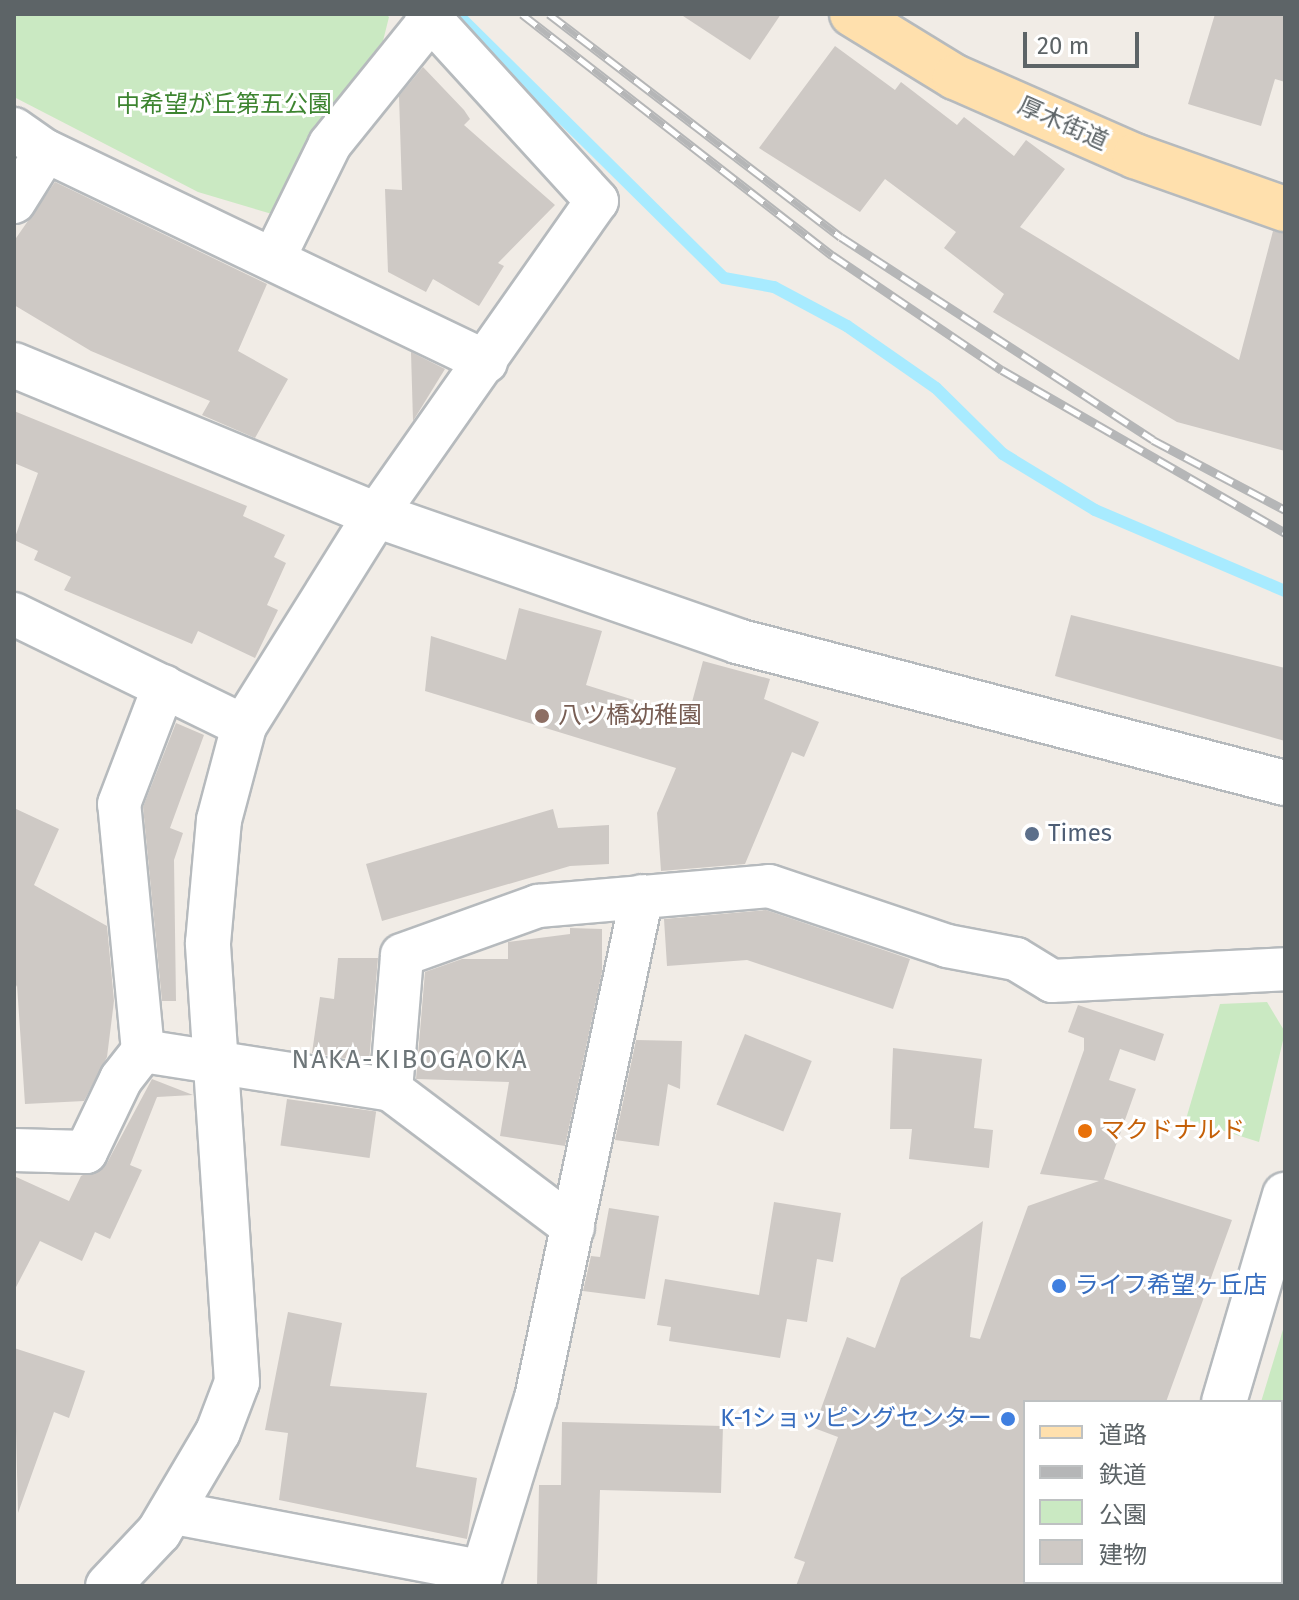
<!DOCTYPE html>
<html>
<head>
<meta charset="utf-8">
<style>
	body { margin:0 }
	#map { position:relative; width:1299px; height:1600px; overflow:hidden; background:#f1ece6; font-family:"Fira Sans","Noto Sans JP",sans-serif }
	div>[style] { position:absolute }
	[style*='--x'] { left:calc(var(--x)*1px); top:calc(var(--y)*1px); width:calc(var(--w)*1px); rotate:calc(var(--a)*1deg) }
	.green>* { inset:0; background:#cae9c2 }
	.stream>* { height:12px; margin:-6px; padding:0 6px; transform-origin:6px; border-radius:6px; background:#a8ebff }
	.building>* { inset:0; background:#cec9c5; transform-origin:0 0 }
	.roads { filter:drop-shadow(2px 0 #b6babd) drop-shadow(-2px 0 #b6babd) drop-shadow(0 2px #b6babd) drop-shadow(0 -2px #b6babd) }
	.street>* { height:42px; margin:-21px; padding:0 21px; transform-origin:21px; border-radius:21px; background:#fff }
	.secondary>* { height:44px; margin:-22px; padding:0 22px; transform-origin:22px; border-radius:22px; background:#fff }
	.primary>* { height:44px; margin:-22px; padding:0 22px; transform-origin:22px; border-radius:22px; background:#ffe0ad }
	.rail>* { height:9px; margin-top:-4.5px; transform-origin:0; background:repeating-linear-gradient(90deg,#fff 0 18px,#b5b6b7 0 36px); box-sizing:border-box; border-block:2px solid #b5b6b7 }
	.dots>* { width:22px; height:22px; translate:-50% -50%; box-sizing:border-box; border:4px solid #fff; border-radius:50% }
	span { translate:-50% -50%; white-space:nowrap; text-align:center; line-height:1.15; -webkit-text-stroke:6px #fff; paint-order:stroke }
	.park-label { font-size:24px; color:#3d8430 }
	.street-label { font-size:24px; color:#5d6467 }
	.education-label { font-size:24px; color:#785e54 }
	.left { translate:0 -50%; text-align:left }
	.service-label { font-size:24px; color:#4e5e75 }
	.food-label { font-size:24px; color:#c56008 }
	.shop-label { font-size:24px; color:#366cbe }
	.right { translate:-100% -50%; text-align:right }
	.neighbourhood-label { font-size:26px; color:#6e7679; letter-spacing:2px }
	.frame { position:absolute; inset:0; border:16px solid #5d6467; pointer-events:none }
	.legend { position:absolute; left:1023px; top:1400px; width:260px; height:184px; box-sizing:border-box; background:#fff; border:2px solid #bec1c2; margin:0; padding:10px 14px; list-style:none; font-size:24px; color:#5d6467 }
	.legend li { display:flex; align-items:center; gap:16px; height:40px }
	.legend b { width:40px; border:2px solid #bec1c2 }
	.scale { position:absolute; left:1023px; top:32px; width:116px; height:36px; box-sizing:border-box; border:4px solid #5d6467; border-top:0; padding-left:10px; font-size:24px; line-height:28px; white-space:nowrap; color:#5d6467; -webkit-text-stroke:6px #fff; paint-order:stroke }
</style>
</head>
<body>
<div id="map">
	<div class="green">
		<div style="clip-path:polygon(14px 14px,386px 14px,389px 17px,383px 41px,313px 130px,272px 214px,198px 192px,14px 97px)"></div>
		<div style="clip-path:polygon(1267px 1002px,1285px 1032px,1259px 1142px,1186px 1119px,1220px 1004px)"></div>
		<div style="clip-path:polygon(1285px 1323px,1285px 1445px,1281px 1445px,1281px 1402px,1261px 1402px)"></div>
	</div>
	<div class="stream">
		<div style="--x:457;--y:14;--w:375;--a:44.7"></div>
		<div style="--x:724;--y:278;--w:51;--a:10.2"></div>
		<div style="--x:774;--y:287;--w:83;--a:28.1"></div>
		<div style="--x:847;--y:326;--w:108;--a:34.9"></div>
		<div style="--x:936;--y:388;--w:94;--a:44.6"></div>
		<div style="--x:1003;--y:454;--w:108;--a:31.3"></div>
		<div style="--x:1095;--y:510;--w:207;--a:23.1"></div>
	</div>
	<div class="building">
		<div style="clip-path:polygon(680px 14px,781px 14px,750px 60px)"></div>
		<div style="clip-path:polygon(1215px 14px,1285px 14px,1285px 82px,1275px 79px,1261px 126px,1188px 104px)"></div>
		<div style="clip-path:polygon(835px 46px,895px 90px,901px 82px,957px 125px,964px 117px,1014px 156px,1026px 140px,1065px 169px,1020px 227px,1239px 360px,1273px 231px,1285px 233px,1285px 451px,1177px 422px,993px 312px,1004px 294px,944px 248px,956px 232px,885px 179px,860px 212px,759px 148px)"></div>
		<div style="clip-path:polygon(423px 67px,464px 110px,470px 119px,464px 125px,555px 205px,498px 263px,504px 266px,479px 306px,433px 279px,426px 292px,388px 272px,385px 189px,402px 190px,399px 96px)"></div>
		<div style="clip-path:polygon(55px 182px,267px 284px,238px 351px,288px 379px,255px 438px,202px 415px,210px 401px,91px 351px,14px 305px,14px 241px)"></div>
		<div style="clip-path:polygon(411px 352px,445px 369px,413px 421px)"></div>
		<div style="clip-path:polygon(14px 411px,247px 506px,243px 516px,285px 535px,274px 557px,286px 563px,267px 605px,278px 610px,255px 658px,198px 631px,192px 644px,64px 590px,71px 577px,34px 560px,38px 551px,14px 540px,38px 473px,14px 463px)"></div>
		<div style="clip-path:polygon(519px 608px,602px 631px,586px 685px,688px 717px,703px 661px,770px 679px,764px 699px,819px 722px,804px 757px,792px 752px,745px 864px,661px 871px,657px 813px,676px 768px,425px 691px,431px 636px,506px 660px)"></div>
		<div style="clip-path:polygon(1071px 615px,1285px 668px,1285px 741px,1055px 676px)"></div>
		<div style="clip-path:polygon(176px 723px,204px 735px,170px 828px,183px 833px,174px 860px,176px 1001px,162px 1001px,143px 807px)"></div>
		<div style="clip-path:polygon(14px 808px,59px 829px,34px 885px,107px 926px,114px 1001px,107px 1057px,84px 1101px,25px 1104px,17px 985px,14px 991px)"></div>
		<div style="clip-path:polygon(553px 809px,558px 828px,609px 825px,609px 864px,570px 866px,382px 921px,366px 864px)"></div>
		<div style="clip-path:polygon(766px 910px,910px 959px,893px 1009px,747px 960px,667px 966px,664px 919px)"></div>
		<div style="clip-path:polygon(570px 928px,602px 929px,602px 972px,565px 1146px,500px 1136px,509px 1082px,416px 1079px,425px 972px,462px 959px,508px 959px,508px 942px,570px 934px)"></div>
		<div style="clip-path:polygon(338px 958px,378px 958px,369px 1062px,312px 1053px,320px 997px,334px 999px)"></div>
		<div style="clip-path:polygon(1078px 1005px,1164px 1034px,1155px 1061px,1120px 1049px,1109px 1080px,1136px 1089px,1104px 1179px,1232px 1220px,1166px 1402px,1025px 1402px,1025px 1586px,796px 1586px,805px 1562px,794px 1558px,838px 1437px,814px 1428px,847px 1337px,875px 1348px,901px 1278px,983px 1221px,970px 1337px,980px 1339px,1028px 1206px,1099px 1181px,1040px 1174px,1084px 1050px,1084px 1038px,1068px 1032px)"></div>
		<div style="left:745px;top:1034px;width:72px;height:76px;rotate:22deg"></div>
		<div style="clip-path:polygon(636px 1040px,682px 1041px,680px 1089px,668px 1084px,659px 1146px,615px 1140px)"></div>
		<div style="clip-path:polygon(893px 1048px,982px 1059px,974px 1128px,993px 1130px,989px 1168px,909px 1159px,912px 1129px,890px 1129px)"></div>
		<div style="clip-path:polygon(152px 1079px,193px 1095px,157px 1097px,130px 1165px,142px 1170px,110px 1239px,95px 1232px,82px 1261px,40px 1241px,14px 1291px,14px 1176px,69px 1201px,81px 1176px,107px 1163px)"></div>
		<div style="left:287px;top:1099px;width:90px;height:47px;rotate:8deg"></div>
		<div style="clip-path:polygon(774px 1202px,841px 1213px,833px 1262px,817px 1259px,807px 1322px,787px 1319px,780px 1358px,669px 1341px,671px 1327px,657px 1325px,665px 1279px,759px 1295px)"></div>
		<div style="clip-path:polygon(609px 1208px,659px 1216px,645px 1299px,583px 1291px,591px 1256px,600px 1257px)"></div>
		<div style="clip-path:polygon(288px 1312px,342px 1323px,330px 1386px,427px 1393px,416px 1467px,477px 1478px,467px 1539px,279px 1500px,288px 1433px,265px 1430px)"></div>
		<div style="clip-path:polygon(14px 1348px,85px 1371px,69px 1418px,54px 1412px,18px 1513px)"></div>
		<div style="clip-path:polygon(562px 1422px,723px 1426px,721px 1493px,600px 1490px,597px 1586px,537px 1586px,539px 1485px,561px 1485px)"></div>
	</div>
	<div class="roads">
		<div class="street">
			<div style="--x:14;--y:129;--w:39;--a:35"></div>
			<div style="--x:46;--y:151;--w:488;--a:25.6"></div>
			<div style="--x:14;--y:202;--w:60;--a:-57.9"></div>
			<div style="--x:274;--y:258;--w:127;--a:-63.8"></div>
			<div style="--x:330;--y:144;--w:161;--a:-51.1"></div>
			<div style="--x:376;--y:515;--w:384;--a:-54.9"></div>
			<div style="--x:597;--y:201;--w:253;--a:-132.4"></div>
			<div style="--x:14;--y:614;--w:256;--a:26"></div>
			<div style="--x:143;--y:1051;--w:251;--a:8.9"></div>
			<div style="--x:391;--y:1090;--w:228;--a:37"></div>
			<div style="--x:391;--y:1090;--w:135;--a:-85.3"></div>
			<div style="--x:402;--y:955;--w:145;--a:-19.8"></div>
			<div style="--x:538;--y:906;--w:232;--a:-4.9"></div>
			<div style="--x:769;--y:886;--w:188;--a:18.6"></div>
			<div style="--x:947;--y:946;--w:70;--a:10.7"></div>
			<div style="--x:1016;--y:959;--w:42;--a:31.4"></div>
			<div style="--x:1052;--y:981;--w:233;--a:-2.9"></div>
			<div style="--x:14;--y:1150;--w:72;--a:1.6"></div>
			<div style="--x:86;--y:1152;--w:81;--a:-64.4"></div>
			<div style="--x:121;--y:1079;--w:36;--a:-52"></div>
			<div style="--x:143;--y:1051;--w:248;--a:-95.5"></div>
			<div style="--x:119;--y:804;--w:126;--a:-69.1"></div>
			<div style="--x:170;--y:1512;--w:316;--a:10.8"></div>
			<div style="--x:478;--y:1586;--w:197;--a:-72.9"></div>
			<div style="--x:536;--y:1398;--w:513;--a:-78.08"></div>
		</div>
		<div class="secondary">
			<div style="--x:14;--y:365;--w:392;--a:22.5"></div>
			<div style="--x:376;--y:515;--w:382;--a:19.2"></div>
			<div style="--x:737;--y:641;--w:566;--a:14.53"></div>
			<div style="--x:1224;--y:1402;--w:216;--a:-73.6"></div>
			<div style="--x:108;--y:1586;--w:74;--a:-46.6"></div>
			<div style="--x:159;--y:1532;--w:116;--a:-59.5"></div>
			<div style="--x:218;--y:1432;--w:53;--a:-69.2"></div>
			<div style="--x:237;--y:1382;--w:440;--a:-93.8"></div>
			<div style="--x:208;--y:943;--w:123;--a:-84.9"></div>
			<div style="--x:219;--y:820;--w:97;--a:-75.1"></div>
			<div style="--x:244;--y:726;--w:249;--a:-58"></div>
			<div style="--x:1155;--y:1586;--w:4;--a:-63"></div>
		</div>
		<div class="primary">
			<div style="--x:852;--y:14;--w:121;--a:31.5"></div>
			<div style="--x:955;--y:77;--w:197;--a:23.7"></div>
			<div style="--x:1135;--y:156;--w:159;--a:19.5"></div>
		</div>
	</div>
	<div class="rail">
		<div style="--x:522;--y:14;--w:393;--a:37.9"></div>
		<div style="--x:832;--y:255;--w:205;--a:34.1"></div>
		<div style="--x:1002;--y:370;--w:327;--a:29.9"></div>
		<div style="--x:549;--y:14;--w:367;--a:37.4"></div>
		<div style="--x:841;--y:237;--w:372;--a:33"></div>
		<div style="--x:1153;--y:440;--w:149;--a:27.9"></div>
	</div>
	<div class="dots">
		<div style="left:542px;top:716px;background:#8d6e63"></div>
		<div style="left:1032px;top:834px;background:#5c6f8a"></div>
		<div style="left:1085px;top:1131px;background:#e8710a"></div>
		<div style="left:1059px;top:1286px;background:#3f7fe0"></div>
		<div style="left:1008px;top:1419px;background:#3f7fe0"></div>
	</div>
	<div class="park-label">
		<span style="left:224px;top:105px">中希望が丘第五公園</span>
	</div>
	<div class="street-label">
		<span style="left:1063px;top:124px;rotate:24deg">厚木街道</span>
	</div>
	<div class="education-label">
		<span class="left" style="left:558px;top:716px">八ツ橋幼稚園</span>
	</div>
	<div class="service-label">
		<span class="left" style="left:1048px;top:834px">Times</span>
	</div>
	<div class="food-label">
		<span class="left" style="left:1101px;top:1131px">マクドナルド</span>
	</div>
	<div class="shop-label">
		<span class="left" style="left:1075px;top:1286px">ライフ希望ヶ丘店</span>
		<span class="right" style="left:992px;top:1419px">K-1ショッピングセンター</span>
	</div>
	<div class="neighbourhood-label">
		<span style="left:410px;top:1060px">NAKA-KIBOGAOKA</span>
	</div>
	<div class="frame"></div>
	<ul class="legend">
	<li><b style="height:10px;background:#ffe0ad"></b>道路</li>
	<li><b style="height:10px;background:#b5b6b7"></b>鉄道</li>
	<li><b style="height:22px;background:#cae9c2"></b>公園</li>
	<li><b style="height:22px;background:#cec9c5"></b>建物</li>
	</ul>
	<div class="scale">20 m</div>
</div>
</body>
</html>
